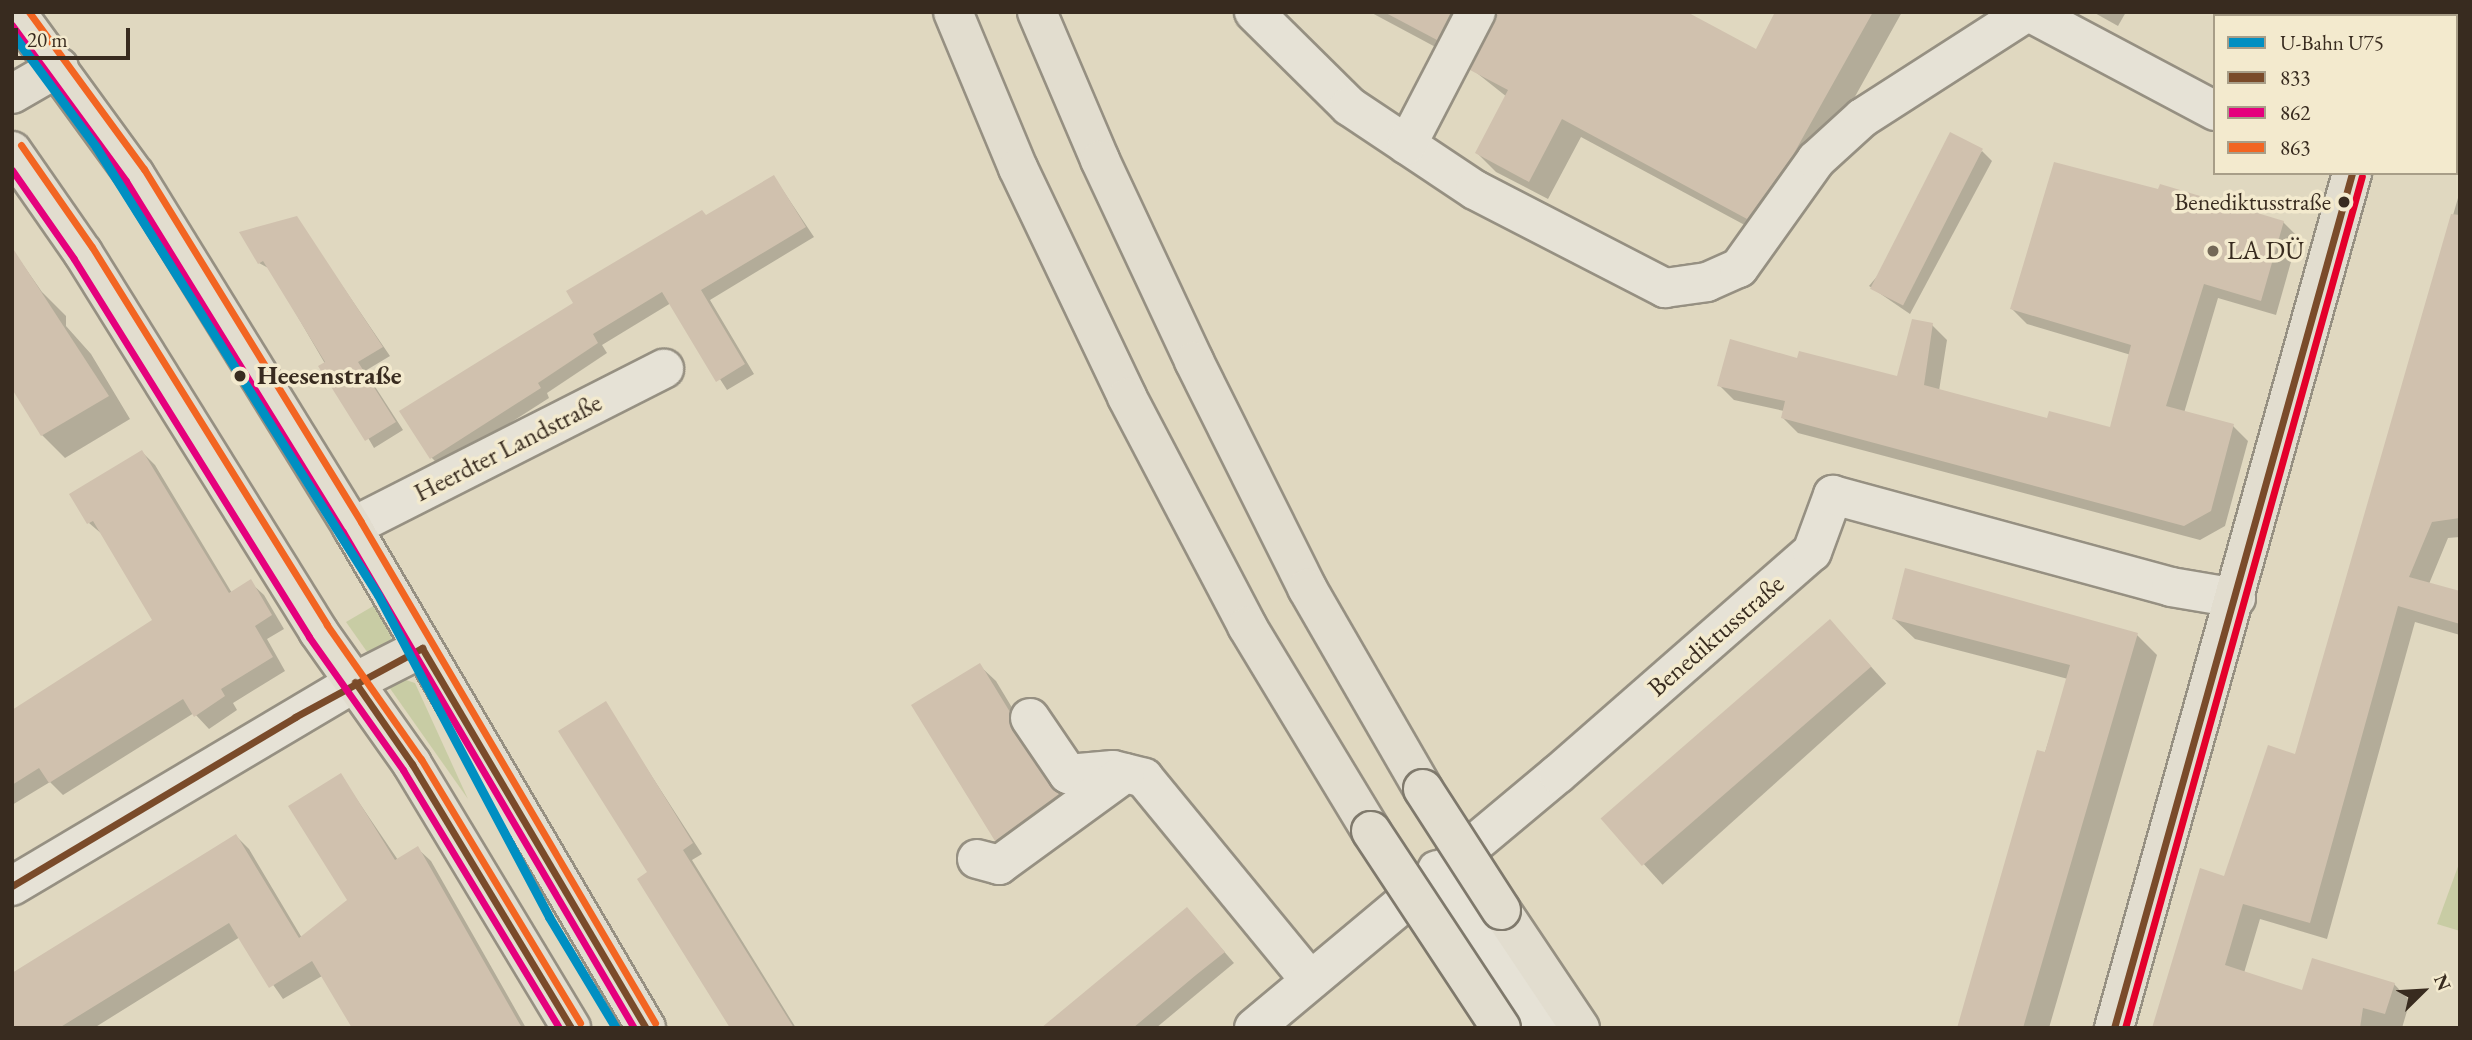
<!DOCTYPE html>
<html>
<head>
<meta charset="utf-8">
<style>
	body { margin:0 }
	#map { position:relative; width:2472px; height:1040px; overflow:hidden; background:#e0d8c0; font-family:"EB Garamond",serif }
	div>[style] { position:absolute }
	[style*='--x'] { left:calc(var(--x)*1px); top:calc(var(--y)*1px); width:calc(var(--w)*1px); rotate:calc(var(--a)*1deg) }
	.green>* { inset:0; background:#c8cca4 }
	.shadow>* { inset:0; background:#0003; transform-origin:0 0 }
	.building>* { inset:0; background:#d0c1ae; transform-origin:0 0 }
	.roads { filter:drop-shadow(2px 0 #969082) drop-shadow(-2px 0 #969082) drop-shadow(0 2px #969082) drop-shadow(0 -2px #969082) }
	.minor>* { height:38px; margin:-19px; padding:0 19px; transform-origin:19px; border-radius:19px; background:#e6e2d6 }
	.major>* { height:38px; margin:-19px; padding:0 19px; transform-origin:19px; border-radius:19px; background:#e2ddcf }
	.highway>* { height:38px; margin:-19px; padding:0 19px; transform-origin:19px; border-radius:19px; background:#e2ddcf }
	.bridges { filter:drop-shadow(2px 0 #7f796c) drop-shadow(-2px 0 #7f796c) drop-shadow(0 2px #7f796c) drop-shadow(0 -2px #7f796c) }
	.highway-bridge>* { height:38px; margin:-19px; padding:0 19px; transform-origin:19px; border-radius:19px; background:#e2ddcf }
	.bus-1>* { height:7px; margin:-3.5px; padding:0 3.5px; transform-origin:3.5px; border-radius:3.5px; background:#7a4b2a }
	.bus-2>* { height:7px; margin:-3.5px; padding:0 3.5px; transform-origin:3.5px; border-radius:3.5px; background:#e5007d }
	.bus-3>* { height:7px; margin:-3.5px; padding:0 3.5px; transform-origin:3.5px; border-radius:3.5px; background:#f26522 }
	.bus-4>* { height:7px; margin:-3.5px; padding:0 3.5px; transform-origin:3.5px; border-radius:3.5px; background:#e4002b }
	.metro-1>* { height:9px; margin:-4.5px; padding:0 4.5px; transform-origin:4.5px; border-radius:4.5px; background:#008fc2 }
	.dots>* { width:19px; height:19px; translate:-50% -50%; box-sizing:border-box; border:4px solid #f3eace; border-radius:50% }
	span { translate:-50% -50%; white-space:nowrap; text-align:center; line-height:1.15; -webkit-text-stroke:7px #f3eace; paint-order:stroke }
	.bus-label { font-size:24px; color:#382b1f }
	.right { translate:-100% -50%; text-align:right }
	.poi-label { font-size:26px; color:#382b1f }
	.left { translate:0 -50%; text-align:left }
	.stop-label { font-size:26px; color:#382b1f; font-weight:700 }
	.street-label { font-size:26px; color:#382b1f }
	.frame { position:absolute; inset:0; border:14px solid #382b1f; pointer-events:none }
	.legend { position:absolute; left:2213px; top:14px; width:245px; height:161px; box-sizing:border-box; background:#f3eace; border:2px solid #a89e88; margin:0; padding:9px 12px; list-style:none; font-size:21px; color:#382b1f }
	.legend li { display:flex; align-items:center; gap:14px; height:35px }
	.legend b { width:35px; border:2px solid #a89e88 }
	.north { position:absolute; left:2388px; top:956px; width:70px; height:70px; -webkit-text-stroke:5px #f3eace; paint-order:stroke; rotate:66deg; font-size:19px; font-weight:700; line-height:28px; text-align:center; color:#382b1f }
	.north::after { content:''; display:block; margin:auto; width:24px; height:32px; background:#382b1f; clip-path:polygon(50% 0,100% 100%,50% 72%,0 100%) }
	.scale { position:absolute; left:14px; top:28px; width:116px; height:32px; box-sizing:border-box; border:4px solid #382b1f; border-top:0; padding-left:9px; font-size:21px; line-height:24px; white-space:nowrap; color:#382b1f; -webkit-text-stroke:5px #f3eace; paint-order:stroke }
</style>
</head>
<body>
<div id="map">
	<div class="green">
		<div style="clip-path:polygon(375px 605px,395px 645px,370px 656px,346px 622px)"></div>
		<div style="clip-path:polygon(397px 677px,415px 683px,468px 799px,389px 687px,390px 678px)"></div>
		<div style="clip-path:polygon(2460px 861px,2460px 931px,2437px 924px)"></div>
	</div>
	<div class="shadow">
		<div style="clip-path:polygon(1370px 12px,1488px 12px,1456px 58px)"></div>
		<div style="clip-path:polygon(1777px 12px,1902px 12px,1812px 174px,1767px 237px,1581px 137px,1548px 199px,1496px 172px,1477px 153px,1507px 97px,1473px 70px,1756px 51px)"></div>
		<div style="clip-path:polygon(2093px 12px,2126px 12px,2118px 26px)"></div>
		<div style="clip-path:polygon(1982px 151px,1992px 161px,1910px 314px,1869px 286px)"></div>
		<div style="clip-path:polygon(774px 177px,814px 237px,710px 300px,754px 374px,727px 390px,671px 303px,602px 345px,607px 353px,547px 393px,549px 398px,441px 467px,431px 457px,576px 304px)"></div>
		<div style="clip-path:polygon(2460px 191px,2460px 537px,2448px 538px,2429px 584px,2460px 593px,2460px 635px,2415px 622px,2327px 939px,2260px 919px,2244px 973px,2304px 992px,2394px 984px,2410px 1001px,2402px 1028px,2154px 1028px,2225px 878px,2297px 756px)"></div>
		<div style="clip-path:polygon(296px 218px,390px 356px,365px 371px,403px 430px,374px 448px,270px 269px,259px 263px)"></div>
		<div style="clip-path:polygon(2283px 222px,2298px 237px,2276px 315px,2218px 298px,2184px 413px,2233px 426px,2248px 441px,2225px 526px,2200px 540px,1798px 433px,1783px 418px,1784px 411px,1734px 400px,1719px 385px,1798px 360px,1899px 378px,1932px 325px,1947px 340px,1939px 391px,2049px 421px,2111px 429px,2131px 355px,2027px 324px,2012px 309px)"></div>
		<div style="clip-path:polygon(12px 249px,42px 292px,66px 316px,66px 326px,91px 354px,130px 419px,65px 458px,42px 435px,12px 386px)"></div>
		<div style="clip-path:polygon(142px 452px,155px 465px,232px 593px,250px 582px,264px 595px,284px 629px,267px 639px,285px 671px,233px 703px,237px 710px,209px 729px,194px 713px,63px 795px,50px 782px,12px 805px,12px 712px,155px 621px,103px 535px,89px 523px)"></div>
		<div style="clip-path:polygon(1894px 619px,2137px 635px,2157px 655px,2049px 1028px,1959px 1028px,2068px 679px,1915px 639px)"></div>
		<div style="left:1830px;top:621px;width:84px;height:301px;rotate:48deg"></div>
		<div style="clip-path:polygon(980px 666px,996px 681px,1025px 729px,1027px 748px,1074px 810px,1012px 856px,996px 840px)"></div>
		<div style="clip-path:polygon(605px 704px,702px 854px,692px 860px,796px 1028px,732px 1028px,649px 873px)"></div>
		<div style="clip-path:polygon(341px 776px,398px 860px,418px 849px,431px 861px,526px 1028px,347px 1028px,352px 1025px,322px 976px,283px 999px,240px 937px,94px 1028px,12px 1028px,236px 836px,249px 849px,302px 938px,349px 900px)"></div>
		<div style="clip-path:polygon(1197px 920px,1234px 963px,1156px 1028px,1043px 1028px)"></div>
	</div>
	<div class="building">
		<div style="clip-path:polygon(1384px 12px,1451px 12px,1437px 40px)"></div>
		<div style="clip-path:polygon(1498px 12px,1687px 12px,1756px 49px,1775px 12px,1873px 12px,1793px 155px,1747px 219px,1562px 119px,1529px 182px,1475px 153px,1508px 90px,1470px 70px)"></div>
		<div style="left:1950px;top:132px;width:37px;height:176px;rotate:27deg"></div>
		<div style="clip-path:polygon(2054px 162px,2158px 189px,2160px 184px,2284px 221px,2261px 301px,2204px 284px,2166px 406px,2234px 424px,2211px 511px,2184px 526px,1781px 418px,1785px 401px,1717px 386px,1730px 339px,1797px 358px,1799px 351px,1897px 376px,1912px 319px,1933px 323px,1924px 385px,2047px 418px,2049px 411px,2110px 427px,2131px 345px,2010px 309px)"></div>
		<div style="clip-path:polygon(774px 175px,806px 227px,701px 290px,745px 364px,716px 382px,662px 292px,593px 334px,598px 343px,538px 383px,541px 388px,430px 459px,399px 411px,573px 303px,566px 291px,702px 210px,706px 215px)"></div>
		<div style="clip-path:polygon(2451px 214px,2460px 215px,2460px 518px,2432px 522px,2409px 577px,2460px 591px,2460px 624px,2398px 606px,2310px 923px,2243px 904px,2225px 965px,2302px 990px,2312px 958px,2395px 983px,2385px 1014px,2363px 1008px,2360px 1028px,2152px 1028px,2200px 868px,2224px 876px,2268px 745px,2295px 754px)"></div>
		<div style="clip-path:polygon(297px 216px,383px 347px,358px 362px,396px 422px,365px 441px,318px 366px,325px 362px,263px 261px,258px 264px,239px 232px)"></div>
		<div style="clip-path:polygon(12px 247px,109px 396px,41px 436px,12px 389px)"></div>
		<div style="clip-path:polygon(142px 450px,229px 593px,251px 579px,272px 615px,255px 626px,273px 657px,221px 689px,225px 696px,194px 717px,183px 699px,49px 783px,39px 768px,12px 785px,12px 710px,152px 620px,93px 521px,87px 524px,69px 494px)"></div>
		<div style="clip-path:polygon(1905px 568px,2138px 633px,2023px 1028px,1957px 1028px,2037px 750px,2045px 752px,2070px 665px,1892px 619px)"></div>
		<div style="left:1830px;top:619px;width:63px;height:304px;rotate:49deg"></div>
		<div style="clip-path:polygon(980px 663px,1010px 712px,1012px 730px,1059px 794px,995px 841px,911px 705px)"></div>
		<div style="clip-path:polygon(606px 701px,693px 843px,683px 850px,794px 1028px,730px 1028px,637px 879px,647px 872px,558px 731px)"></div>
		<div style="clip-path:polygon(341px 773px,395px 860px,418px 846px,522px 1028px,352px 1028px,312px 961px,269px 988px,229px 923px,59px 1028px,12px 1028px,12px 973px,236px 834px,299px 938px,347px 900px,288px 806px)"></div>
		<div style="clip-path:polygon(1187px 907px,1225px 952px,1196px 975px,1133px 1028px,1041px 1028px)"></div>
	</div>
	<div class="roads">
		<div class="minor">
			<div style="--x:1254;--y:12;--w:134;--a:44.7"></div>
			<div style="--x:1349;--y:106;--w:151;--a:33.7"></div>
			<div style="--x:1475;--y:190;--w:214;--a:27.3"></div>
			<div style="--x:1665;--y:288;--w:42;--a:-8.1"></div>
			<div style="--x:1707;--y:282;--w:35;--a:-24"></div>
			<div style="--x:1739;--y:268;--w:133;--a:-54.5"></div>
			<div style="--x:1816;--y:160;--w:62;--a:-42.4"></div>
			<div style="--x:1862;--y:118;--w:196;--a:-32.7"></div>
			<div style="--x:2029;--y:12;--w:211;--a:28"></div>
			<div style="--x:2354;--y:12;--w:8;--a:30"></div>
			<div style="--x:1407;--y:145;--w:150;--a:-62.6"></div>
			<div style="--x:352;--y:527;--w:350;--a:-26.9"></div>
			<div style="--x:1030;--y:718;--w:68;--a:55.8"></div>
			<div style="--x:1068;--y:774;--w:45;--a:-5.1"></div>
			<div style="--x:1113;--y:770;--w:32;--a:14"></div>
			<div style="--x:1144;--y:778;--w:261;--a:50.6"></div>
			<div style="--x:977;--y:859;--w:23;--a:15"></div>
			<div style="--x:999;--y:865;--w:156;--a:-36.1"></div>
			<div style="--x:1437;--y:870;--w:192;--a:55.4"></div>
			<div style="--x:12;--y:886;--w:399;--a:-30.7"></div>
			<div style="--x:1254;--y:1028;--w:396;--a:-39.9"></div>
			<div style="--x:1558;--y:774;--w:337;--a:-41.2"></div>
			<div style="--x:1812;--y:552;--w:61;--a:-69.8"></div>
			<div style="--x:1833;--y:495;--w:350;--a:15.2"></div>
			<div style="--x:2171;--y:587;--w:66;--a:9.6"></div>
		</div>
		<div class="major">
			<div style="--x:16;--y:12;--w:202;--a:53.9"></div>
			<div style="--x:135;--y:175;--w:414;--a:58.3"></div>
			<div style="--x:352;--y:527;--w:581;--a:59.59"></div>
			<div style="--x:2400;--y:16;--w:4;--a:-76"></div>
			<div style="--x:12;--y:94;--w:54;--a:-29.9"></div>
			<div style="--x:12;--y:151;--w:124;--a:55.2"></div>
			<div style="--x:83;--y:253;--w:445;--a:58.1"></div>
			<div style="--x:318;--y:631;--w:163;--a:54.7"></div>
			<div style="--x:412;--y:764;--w:308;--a:58.9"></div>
			<div style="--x:355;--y:682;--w:75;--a:-26.9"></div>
			<div style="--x:2114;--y:1028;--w:888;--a:-74.44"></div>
		</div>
		<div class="highway">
			<div style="--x:953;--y:12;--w:169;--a:67.4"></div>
			<div style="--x:1018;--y:168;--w:254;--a:64.5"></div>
			<div style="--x:1127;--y:397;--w:259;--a:62.3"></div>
			<div style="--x:1247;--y:626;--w:240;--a:58.8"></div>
			<div style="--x:1037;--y:12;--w:161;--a:66.9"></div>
			<div style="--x:1100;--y:160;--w:222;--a:64.9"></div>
			<div style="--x:1194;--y:361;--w:254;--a:63.5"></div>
			<div style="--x:1307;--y:588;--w:232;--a:60"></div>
			<div style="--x:1501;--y:910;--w:142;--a:56.2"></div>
		</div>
	</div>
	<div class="bridges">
		<div class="highway-bridge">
			<div style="--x:1423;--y:789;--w:144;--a:57.2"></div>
			<div style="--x:1371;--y:831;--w:236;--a:56.6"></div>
		</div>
	</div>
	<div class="bus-1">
		<div style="--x:355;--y:682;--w:100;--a:55.2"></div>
		<div style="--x:412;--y:764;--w:308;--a:58.9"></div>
		<div style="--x:12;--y:886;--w:330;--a:-30.8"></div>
		<div style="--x:295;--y:717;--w:145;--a:-28.5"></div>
		<div style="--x:422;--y:648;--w:441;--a:59.5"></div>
		<div style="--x:2114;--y:1028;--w:888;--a:-74.44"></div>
	</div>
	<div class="bus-2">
		<div style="--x:12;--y:25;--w:193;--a:53.8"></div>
		<div style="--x:126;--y:181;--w:413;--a:58.3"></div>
		<div style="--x:343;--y:532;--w:575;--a:59.6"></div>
		<div style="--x:12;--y:170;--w:108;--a:55.1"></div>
		<div style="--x:74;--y:259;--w:445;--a:58.1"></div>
		<div style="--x:309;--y:637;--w:163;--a:54.7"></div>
		<div style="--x:403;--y:770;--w:301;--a:58.8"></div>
	</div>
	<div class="bus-3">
		<div style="--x:29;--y:12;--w:195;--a:53.8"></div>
		<div style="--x:144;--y:169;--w:414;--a:58.4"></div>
		<div style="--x:361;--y:522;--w:581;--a:59.59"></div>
		<div style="--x:21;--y:145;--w:124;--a:55.2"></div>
		<div style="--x:92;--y:247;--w:445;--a:58.1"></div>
		<div style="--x:327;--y:625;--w:164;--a:55"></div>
		<div style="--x:421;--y:759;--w:308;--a:58.9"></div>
	</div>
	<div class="bus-4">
		<div style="--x:2125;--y:1028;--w:884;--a:-74.46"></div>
	</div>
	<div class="metro-1">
		<div style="--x:12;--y:33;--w:142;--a:53.6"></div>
		<div style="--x:96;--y:147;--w:529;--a:57.81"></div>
		<div style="--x:378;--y:595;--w:365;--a:62"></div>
		<div style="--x:549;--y:917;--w:130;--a:58.9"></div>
	</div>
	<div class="dots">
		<div style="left:2344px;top:202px;background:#382b1f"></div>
		<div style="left:2213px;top:251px;background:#736857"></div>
		<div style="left:240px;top:376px;background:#382b1f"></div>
	</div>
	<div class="bus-label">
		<span class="right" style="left:2331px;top:202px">Benediktusstraße</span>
	</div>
	<div class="poi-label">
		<span class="left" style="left:2227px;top:251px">LA DÜ</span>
	</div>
	<div class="stop-label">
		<span class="left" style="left:257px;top:376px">Heesenstraße</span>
	</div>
	<div class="street-label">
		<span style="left:508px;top:448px;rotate:-27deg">Heerdter Landstraße</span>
		<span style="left:1716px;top:636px;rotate:-41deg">Benediktusstraße</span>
	</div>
	<div class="frame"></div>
	<ul class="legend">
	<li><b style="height:9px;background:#008fc2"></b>U-Bahn U75</li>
	<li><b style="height:9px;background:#7a4b2a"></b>833</li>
	<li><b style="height:9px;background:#e5007d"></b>862</li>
	<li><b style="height:9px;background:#f26522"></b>863</li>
	</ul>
	<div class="north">N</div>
	<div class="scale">20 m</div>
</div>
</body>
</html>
